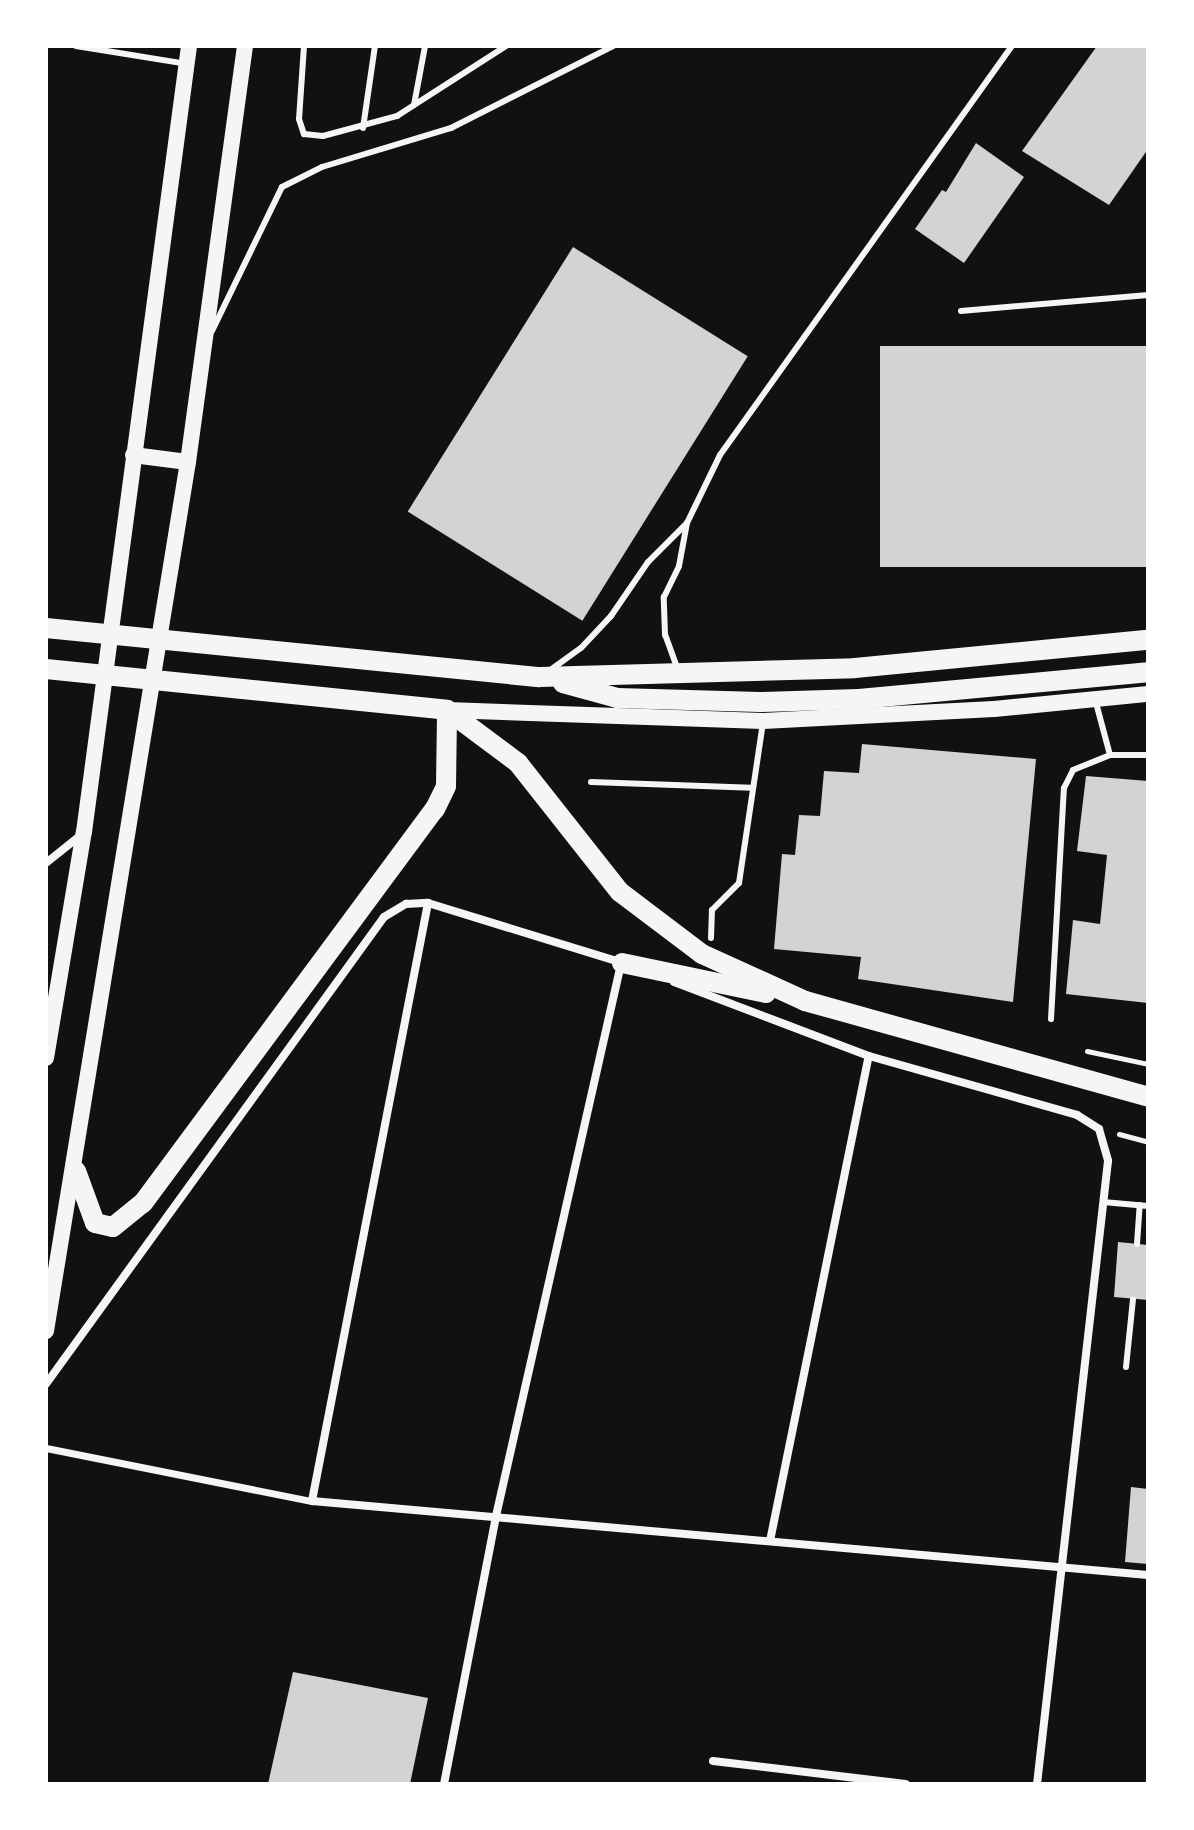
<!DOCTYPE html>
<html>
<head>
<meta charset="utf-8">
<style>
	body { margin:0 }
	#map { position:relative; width:1194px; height:1830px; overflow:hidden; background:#111; font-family:Ubuntu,sans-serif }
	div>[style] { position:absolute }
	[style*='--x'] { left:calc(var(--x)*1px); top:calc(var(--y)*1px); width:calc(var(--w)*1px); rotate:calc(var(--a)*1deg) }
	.building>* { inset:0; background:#d3d3d3; transform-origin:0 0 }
	.path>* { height:5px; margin:-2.5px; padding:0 2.5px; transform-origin:2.5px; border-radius:2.5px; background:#f5f5f5 }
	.service>* { height:6px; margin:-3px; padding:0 3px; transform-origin:3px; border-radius:3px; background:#f5f5f5 }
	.pedestrian>* { height:7px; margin:-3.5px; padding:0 3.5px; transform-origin:3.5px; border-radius:3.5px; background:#f5f5f5 }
	.minor>* { height:8px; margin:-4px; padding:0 4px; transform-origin:4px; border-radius:4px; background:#f5f5f5 }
	.secondary>* { height:16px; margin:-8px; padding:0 8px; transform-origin:8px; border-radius:8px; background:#f5f5f5 }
	.primary>* { height:20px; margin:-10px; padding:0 10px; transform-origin:10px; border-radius:10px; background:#f5f5f5 }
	span { translate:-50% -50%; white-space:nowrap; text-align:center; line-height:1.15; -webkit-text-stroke:6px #fff; paint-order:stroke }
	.frame { position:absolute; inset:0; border:48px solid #fff; pointer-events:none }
</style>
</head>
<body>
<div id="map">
	<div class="building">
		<div style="clip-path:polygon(1097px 46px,1148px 46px,1148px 149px,1109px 205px,1022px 151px)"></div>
		<div style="clip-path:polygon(976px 143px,1024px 177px,964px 263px,915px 229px,942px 190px,946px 192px)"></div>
		<div style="left:573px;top:247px;width:206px;height:312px;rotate:32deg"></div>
		<div style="left:1148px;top:346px;width:221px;height:268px;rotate:90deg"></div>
		<div style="clip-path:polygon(862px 744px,1036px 759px,1013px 1002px,858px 979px,861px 957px,774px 949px,782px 854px,795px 855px,799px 815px,820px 816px,824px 771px,859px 773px)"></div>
		<div style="clip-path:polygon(1086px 776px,1148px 781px,1148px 1003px,1066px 994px,1073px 920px,1100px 924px,1107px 855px,1077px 851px)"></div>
		<div style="clip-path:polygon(1118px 1242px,1148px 1245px,1148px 1300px,1114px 1297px)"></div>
		<div style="clip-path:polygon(1131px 1487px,1148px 1489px,1148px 1564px,1125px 1562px)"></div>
		<div style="clip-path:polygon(293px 1672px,428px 1698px,410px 1784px,268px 1784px)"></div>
	</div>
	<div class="path">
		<div style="--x:1087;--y:1051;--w:62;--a:12"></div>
		<div style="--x:1119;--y:1134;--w:30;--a:15"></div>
	</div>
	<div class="service">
		<div style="--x:76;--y:46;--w:112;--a:9.2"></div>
		<div style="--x:304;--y:46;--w:73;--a:93.9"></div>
		<div style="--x:299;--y:119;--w:16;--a:72"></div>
		<div style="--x:304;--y:134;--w:19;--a:6"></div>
		<div style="--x:323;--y:136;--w:77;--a:-15.1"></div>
		<div style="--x:397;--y:116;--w:130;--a:-32.7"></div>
		<div style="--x:414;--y:105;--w:60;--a:-79.4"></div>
		<div style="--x:363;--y:128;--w:83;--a:-81.7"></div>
		<div style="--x:961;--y:311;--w:188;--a:-4.9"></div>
		<div style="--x:212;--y:331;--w:160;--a:-64.1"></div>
		<div style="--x:282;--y:187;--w:45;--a:-26.6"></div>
		<div style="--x:322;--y:167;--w:135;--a:-16.8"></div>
		<div style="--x:451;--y:128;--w:182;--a:-26.8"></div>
		<div style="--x:678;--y:670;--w:37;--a:-110"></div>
		<div style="--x:665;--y:635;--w:38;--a:-92"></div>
		<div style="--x:664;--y:597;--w:34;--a:-64"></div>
		<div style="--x:679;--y:566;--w:44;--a:-79.5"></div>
		<div style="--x:687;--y:523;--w:76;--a:-64.1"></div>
		<div style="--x:720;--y:455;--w:503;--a:-54.48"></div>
		<div style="--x:549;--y:671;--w:39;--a:-36"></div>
		<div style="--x:581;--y:648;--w:44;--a:-46.8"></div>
		<div style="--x:611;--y:616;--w:65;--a:-55.6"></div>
		<div style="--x:648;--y:562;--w:55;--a:-45"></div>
		<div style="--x:1110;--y:755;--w:38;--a:0"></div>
		<div style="--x:591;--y:782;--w:160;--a:2.1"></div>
		<div style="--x:711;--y:938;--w:28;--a:-88"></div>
		<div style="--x:712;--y:910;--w:38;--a:-45"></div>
		<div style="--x:739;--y:883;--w:162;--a:-81.5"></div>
		<div style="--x:1051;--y:1019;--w:231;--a:-86.8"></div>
		<div style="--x:1064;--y:788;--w:20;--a:-63"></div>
		<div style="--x:1073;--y:770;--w:40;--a:-22"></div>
		<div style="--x:1110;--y:755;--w:58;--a:-105"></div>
		<div style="--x:1103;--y:1202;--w:45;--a:5.1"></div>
		<div style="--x:1137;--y:1244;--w:39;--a:-86"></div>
		<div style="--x:1126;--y:1367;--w:68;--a:-84.1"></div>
	</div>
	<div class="pedestrian">
		<div style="--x:46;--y:1448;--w:271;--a:11.3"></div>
	</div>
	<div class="minor">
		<div style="--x:46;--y:863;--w:45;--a:-38.7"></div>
		<div style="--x:428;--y:903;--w:609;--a:100.98"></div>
		<div style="--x:312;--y:1501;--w:839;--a:5.06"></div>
		<div style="--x:674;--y:982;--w:209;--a:20.8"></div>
		<div style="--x:869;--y:1056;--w:216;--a:15.8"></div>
		<div style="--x:1077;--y:1115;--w:26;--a:32"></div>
		<div style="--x:1099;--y:1129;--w:33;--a:74"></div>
		<div style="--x:1108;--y:1161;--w:627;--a:96.5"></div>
		<div style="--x:46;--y:1384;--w:576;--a:-54.1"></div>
		<div style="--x:384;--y:917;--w:26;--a:-31"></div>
		<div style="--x:406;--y:904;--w:22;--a:-3"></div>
		<div style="--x:428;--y:903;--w:201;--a:17.1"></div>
		<div style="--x:770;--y:1541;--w:495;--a:-78.5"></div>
		<div style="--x:713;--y:1761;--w:194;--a:6.8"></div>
		<div style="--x:444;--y:1784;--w:273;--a:-79"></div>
		<div style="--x:496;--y:1516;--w:566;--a:-77.24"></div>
	</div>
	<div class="secondary">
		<div style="--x:133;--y:455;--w:55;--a:7.3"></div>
		<div style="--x:447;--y:710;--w:316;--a:2"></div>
		<div style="--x:763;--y:721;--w:231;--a:-3"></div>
		<div style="--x:994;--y:709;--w:155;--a:-5.6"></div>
		<div style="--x:46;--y:1058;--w:229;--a:-80.5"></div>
		<div style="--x:84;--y:832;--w:793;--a:-82.39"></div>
		<div style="--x:46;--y:1331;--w:881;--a:-80.72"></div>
		<div style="--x:188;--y:462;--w:420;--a:-82.2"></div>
	</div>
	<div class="primary">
		<div style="--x:46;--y:628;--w:496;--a:5.7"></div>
		<div style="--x:540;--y:677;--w:315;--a:-1.6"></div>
		<div style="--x:855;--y:668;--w:294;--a:-5.5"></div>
		<div style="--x:46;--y:669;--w:403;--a:5.8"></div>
		<div style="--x:447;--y:710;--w:89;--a:36.7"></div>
		<div style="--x:518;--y:763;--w:164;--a:51.7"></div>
		<div style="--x:620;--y:892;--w:103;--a:37.1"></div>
		<div style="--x:702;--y:954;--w:113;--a:24.5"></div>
		<div style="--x:805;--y:1001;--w:356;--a:15.6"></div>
		<div style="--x:563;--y:683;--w:56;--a:15.5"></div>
		<div style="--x:617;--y:698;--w:143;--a:1.6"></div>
		<div style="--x:760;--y:702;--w:99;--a:-1.7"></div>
		<div style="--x:859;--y:699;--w:290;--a:-5.3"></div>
		<div style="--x:622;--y:963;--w:147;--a:11.8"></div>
		<div style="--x:76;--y:1171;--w:55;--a:69.9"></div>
		<div style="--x:95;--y:1223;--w:18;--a:13"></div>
		<div style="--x:113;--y:1227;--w:38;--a:-39"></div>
		<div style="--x:143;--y:1203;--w:490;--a:-53.5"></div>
		<div style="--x:435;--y:809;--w:25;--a:-64"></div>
		<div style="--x:446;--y:786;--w:76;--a:-89.2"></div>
	</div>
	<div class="frame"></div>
</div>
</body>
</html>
